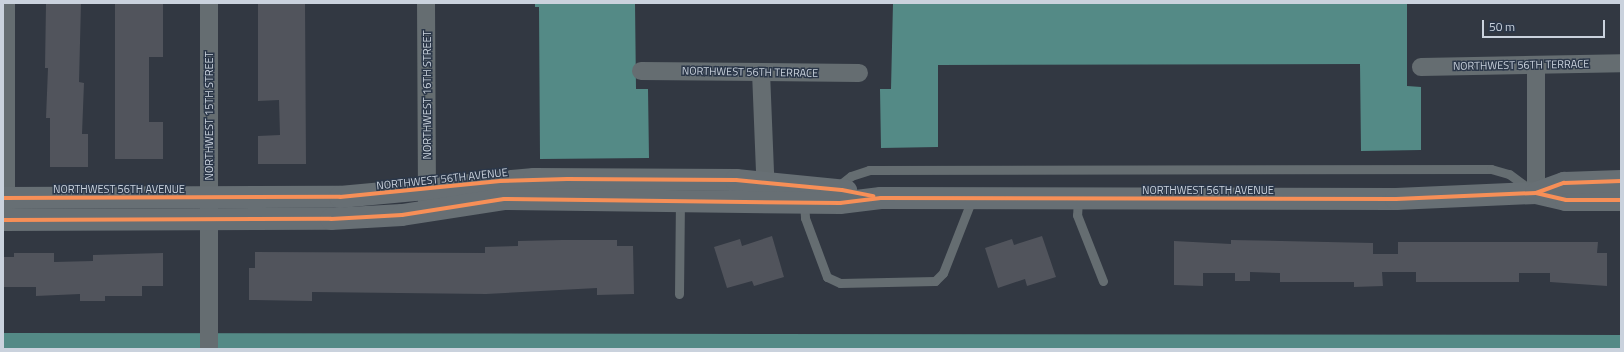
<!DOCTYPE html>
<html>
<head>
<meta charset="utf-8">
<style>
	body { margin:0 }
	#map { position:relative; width:1624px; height:352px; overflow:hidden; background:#323842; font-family:"Titillium Web",sans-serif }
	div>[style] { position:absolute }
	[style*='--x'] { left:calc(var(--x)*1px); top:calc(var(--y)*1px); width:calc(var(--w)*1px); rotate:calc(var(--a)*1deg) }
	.water>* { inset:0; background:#548a86 }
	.canal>* { height:17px; margin:-8.5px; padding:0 8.5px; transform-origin:8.5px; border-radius:8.5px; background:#548a86 }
	.building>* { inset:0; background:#51545c }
	.lane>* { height:9px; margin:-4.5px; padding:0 4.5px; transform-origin:4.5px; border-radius:4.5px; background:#656d71 }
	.street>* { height:18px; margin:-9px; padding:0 9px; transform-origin:9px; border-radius:9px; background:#656d71 }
	.secondary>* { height:22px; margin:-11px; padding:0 11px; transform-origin:11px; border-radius:11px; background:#676f74 }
	.cycleway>* { height:4px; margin:-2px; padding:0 2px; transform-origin:2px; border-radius:2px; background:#f78f57 }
	span { translate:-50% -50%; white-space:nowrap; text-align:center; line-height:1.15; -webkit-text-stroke:3px #2b3749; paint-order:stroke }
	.street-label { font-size:11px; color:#cad2dd }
	.frame { position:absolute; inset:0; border:4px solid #cad2dd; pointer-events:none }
	.scale { position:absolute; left:1482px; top:20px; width:123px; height:18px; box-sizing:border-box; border:2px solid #cad2dd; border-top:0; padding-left:5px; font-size:12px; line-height:14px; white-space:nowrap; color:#cad2dd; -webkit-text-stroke:3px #2b3749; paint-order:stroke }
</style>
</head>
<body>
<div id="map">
	<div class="water">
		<div style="clip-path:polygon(535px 3px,635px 3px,636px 89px,648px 89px,649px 158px,540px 159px,539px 7px,535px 7px)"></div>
		<div style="clip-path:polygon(893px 3px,1407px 3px,1407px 86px,1421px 87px,1421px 150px,1361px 151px,1360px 64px,938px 65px,938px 147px,881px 148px,880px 89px,891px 89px)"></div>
	</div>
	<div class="canal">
		<div style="--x:3;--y:341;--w:1618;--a:0.07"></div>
	</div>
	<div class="building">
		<div style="clip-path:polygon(46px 3px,81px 3px,79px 82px,84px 83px,82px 134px,88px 134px,88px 167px,50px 167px,50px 118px,46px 118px,48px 68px,45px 68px)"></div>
		<div style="clip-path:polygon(115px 3px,163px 3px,163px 57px,149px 57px,149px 122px,163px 122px,163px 159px,115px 159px)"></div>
		<div style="clip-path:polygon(258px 3px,305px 3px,306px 164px,258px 164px,258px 136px,280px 135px,279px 100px,258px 101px)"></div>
		<div style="clip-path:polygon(772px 236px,784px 277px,754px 286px,752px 281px,727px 288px,714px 247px,740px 239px,742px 246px)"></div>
		<div style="clip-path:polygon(1042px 236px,1056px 277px,1027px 286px,1025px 279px,998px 288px,985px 248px,1012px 239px,1014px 245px)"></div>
		<div style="clip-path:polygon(562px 240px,617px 240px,617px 246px,633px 246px,634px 294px,597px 295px,597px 288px,486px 294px,312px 292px,312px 301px,249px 300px,249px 268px,255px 268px,255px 252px,485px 253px,485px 247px,518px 246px,518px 241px)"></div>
		<div style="clip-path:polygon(1231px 240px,1373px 243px,1373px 254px,1398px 254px,1398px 242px,1598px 242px,1597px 253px,1607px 253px,1607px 286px,1550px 282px,1550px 273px,1519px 273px,1519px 282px,1416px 282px,1416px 272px,1382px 272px,1383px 286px,1354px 287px,1354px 282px,1280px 282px,1280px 273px,1250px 272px,1250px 281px,1235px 281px,1235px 273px,1203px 273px,1203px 286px,1174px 285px,1174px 241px,1231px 244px)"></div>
		<div style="clip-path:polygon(14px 253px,54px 253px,54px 262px,93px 261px,93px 255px,163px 253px,163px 286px,142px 286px,142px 296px,105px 296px,105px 301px,80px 301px,80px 294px,36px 296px,36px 287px,3px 287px,3px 257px,14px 257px)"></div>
	</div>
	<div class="lane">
		<div style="--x:837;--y:187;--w:18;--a:-38"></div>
		<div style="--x:851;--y:176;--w:19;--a:-18"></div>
		<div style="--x:869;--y:170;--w:622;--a:-0.09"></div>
		<div style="--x:1491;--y:169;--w:19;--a:16"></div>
		<div style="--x:1509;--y:174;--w:27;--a:36"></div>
		<div style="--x:1078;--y:198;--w:17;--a:93"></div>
		<div style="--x:1077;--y:215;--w:71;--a:68.5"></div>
		<div style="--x:804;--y:203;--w:15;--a:86"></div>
		<div style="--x:805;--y:218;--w:63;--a:69.6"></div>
		<div style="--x:827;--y:277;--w:14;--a:25"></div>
		<div style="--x:840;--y:283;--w:95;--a:-1.2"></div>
		<div style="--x:935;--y:281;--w:11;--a:-45"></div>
		<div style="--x:943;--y:273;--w:79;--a:-68.6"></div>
		<div style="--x:679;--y:294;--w:93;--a:-89.4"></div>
	</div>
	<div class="street">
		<div style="--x:6;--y:3;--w:207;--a:90"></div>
		<div style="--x:209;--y:3;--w:346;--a:90"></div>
		<div style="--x:426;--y:3;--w:199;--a:89.7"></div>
		<div style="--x:1421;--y:67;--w:200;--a:-1.1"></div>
		<div style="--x:641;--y:71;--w:218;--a:0.5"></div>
		<div style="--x:761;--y:72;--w:123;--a:87.7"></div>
		<div style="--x:1536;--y:193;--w:128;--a:-90"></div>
	</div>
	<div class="secondary">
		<div style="--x:1536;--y:193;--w:31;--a:13"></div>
		<div style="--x:1566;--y:200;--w:55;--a:0"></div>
		<div style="--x:3;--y:198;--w:337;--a:-0.2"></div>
		<div style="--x:340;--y:197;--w:195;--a:-5.3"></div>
		<div style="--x:534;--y:179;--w:202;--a:0.3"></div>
		<div style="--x:736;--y:180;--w:111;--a:5.7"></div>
		<div style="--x:3;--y:220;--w:328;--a:-0.2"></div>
		<div style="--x:331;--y:219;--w:71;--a:-3.2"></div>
		<div style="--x:402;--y:215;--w:103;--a:-8.9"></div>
		<div style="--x:504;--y:199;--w:336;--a:0.7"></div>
		<div style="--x:840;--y:203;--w:41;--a:-7"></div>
		<div style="--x:881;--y:198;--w:515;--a:0.11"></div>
		<div style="--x:1396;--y:199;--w:140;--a:-2.5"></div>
		<div style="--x:1536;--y:193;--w:30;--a:-20"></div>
		<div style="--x:1564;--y:183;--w:57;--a:-2"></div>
	</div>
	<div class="cycleway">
		<div style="--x:1536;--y:193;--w:31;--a:13"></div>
		<div style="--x:1566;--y:200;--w:55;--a:0"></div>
		<div style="--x:3;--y:198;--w:337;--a:-0.2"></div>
		<div style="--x:340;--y:197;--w:161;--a:-5.7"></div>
		<div style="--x:500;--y:181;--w:67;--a:-1.7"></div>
		<div style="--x:567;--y:179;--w:169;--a:0.3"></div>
		<div style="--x:736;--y:180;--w:106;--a:5.4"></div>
		<div style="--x:842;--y:190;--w:32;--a:11"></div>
		<div style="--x:3;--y:220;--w:328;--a:-0.2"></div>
		<div style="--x:331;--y:219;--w:71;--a:-3.2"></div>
		<div style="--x:402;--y:215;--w:103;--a:-8.9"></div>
		<div style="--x:504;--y:199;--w:336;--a:0.7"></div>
		<div style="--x:840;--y:203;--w:41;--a:-7"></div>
		<div style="--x:881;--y:198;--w:515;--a:0.11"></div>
		<div style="--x:1396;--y:199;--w:140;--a:-2.5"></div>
		<div style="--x:1536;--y:193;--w:30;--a:-20"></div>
		<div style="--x:1564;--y:183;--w:57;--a:-2"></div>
	</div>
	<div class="street-label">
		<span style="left:1521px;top:65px;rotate:-1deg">NORTHWEST 56TH TERRACE</span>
		<span style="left:750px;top:72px;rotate:1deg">NORTHWEST 56TH TERRACE</span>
		<span style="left:427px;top:95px;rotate:-90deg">NORTHWEST 16TH STREET</span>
		<span style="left:209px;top:116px;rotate:-90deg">NORTHWEST 15TH STREET</span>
		<span style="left:442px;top:179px;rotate:-6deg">NORTHWEST 56TH AVENUE</span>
		<span style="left:119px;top:189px">NORTHWEST 56TH AVENUE</span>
		<span style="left:1208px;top:190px">NORTHWEST 56TH AVENUE</span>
	</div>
	<div class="frame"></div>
	<div class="scale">50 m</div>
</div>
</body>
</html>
